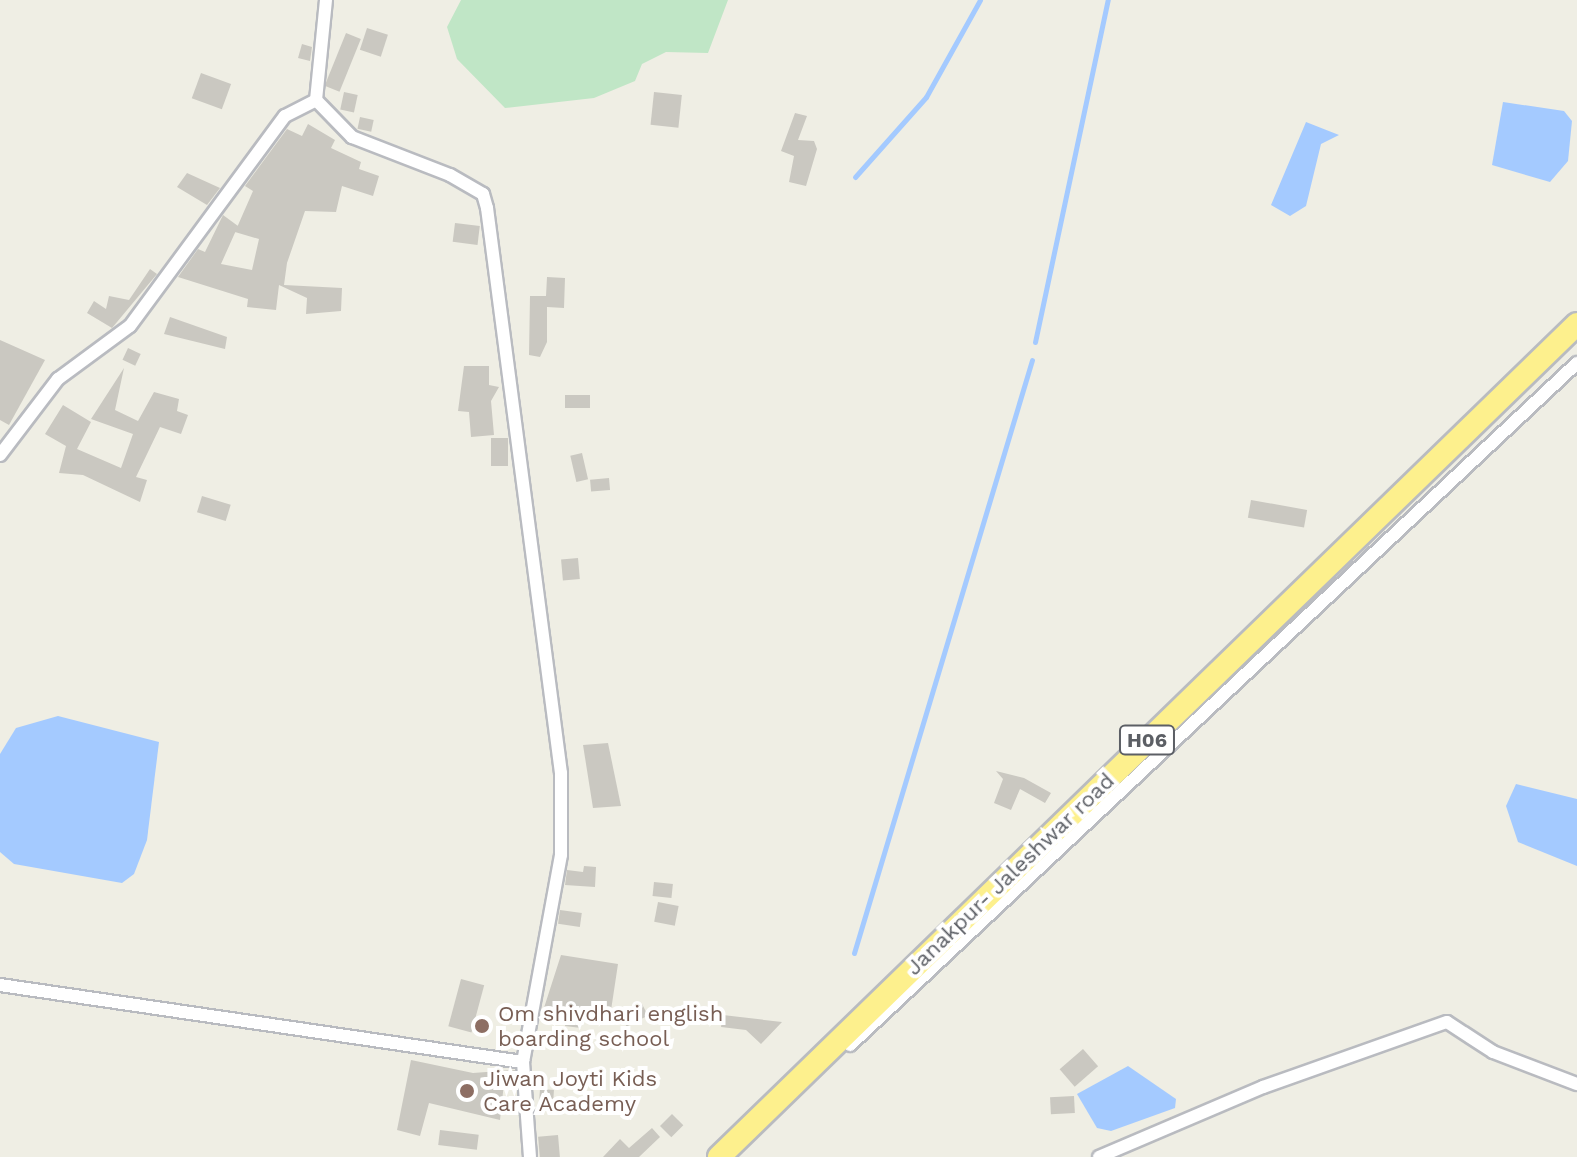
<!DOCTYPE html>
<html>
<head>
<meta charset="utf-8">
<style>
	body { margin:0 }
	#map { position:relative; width:1577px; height:1157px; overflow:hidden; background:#efeee4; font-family:"Work Sans",sans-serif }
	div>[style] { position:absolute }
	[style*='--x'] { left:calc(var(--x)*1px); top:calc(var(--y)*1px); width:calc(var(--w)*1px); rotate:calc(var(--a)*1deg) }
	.green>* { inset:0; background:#c0e6c6 }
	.water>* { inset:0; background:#a4caff }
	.stream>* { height:5px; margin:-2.5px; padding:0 2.5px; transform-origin:2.5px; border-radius:2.5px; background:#a4caff }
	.building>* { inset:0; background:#cac8c1; transform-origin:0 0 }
	.roads { filter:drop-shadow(2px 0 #b9bbc0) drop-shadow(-2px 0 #b9bbc0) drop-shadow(0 2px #b9bbc0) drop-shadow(0 -2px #b9bbc0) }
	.street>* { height:12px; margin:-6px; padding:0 6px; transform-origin:6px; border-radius:6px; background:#fff }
	.highway>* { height:22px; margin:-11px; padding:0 11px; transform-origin:11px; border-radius:11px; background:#fdf08d }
	.dots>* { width:22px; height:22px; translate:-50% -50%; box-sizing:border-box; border:4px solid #fff; border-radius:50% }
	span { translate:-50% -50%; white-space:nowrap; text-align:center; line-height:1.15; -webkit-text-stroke:8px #fff; paint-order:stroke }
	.shield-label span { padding:2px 6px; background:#fff; border:2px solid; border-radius:6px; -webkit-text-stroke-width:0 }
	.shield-label { font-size:20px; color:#5c5f65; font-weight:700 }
	.street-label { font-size:22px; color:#5c5f65 }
	.education-label { font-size:22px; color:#785e54 }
	.left { translate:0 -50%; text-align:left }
</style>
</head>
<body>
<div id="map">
	<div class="green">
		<div style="clip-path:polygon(461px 0,728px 0,708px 53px,666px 52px,642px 64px,635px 81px,594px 98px,505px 108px,457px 59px,447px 27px)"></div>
	</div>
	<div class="water">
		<div style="clip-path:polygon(1503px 102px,1564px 111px,1572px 121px,1568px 161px,1550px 182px,1492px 165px)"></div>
		<div style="clip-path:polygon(1306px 122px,1339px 135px,1321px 144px,1306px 206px,1290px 216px,1271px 205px)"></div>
		<div style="clip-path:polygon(58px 716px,159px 742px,147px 840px,134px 874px,122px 883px,14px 864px,0 852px,0 754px,16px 728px)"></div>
		<div style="clip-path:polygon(1516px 784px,1577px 799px,1577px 866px,1518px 842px,1506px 806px)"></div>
		<div style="clip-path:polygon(1128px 1066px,1176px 1099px,1175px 1108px,1111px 1131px,1097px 1128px,1077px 1094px)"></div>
	</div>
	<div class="stream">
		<div style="--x:855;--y:177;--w:107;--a:-48.4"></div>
		<div style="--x:926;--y:97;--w:111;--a:-60.9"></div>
		<div style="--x:1035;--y:342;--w:350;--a:-78"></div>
		<div style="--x:854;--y:953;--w:619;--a:-73.29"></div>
	</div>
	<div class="building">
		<div style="left:367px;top:28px;width:22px;height:23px;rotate:18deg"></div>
		<div style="left:346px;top:33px;width:16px;height:57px;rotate:22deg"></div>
		<div style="clip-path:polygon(302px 44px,312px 47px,310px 61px,298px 58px)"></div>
		<div style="left:201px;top:73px;width:32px;height:27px;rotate:20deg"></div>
		<div style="left:344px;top:92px;width:14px;height:18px;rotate:12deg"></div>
		<div style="left:654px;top:92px;width:28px;height:33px;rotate:6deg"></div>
		<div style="clip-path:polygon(795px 113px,807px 116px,798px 140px,814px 141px,817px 149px,806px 186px,789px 182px,794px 156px,781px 151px)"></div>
		<div style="left:360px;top:117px;width:14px;height:12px;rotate:12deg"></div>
		<div style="clip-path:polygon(308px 124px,335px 140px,331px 148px,361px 162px,359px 169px,379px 176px,373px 196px,342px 186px,336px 212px,305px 211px,287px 263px,284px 285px,342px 288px,341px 311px,306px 314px,307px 298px,279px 285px,276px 310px,247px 307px,248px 299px,178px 277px,198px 249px,205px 252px,223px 215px,238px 226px,221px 264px,252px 270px,259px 239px,235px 232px,253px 191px,245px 186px,287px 129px,302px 136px)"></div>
		<div style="clip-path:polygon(187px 173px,220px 188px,207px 205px,177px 187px)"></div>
		<div style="left:455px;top:223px;width:25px;height:19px;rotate:7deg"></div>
		<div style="clip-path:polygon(150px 269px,157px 274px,112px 328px,87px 313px,94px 301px,106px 309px,109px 296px,129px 300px)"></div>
		<div style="clip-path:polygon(547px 277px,565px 278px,564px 308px,547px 307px,547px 342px,540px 357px,529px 355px,530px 296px,546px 296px)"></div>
		<div style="clip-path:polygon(170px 317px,227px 337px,225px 349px,164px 334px)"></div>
		<div style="clip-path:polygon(0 340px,45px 360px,9px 425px,0 420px)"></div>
		<div style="left:128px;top:348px;width:14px;height:13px;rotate:25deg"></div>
		<div style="clip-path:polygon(464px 366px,489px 366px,489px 385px,499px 387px,491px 401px,494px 435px,471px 437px,469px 412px,458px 411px)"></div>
		<div style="clip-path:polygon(124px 368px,115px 410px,138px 421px,154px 392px,179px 399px,177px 411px,188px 415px,181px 434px,160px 427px,136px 477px,147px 480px,140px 502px,83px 475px,59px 473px,66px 446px,45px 434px,63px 405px,91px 422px,77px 449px,121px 468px,133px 434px,91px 419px)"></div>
		<div style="left:590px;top:395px;width:13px;height:25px;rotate:90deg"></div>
		<div style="left:491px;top:438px;width:17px;height:28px"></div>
		<div style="left:582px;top:453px;width:27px;height:12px;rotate:77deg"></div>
		<div style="left:609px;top:478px;width:12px;height:19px;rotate:85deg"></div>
		<div style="left:202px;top:496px;width:30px;height:17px;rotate:17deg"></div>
		<div style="left:1251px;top:500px;width:57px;height:18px;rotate:10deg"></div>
		<div style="left:578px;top:558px;width:21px;height:17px;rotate:85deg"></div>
		<div style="clip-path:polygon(608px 743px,621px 806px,593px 808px,583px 745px)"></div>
		<div style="clip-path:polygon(996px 771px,1024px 778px,1051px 793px,1045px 803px,1020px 789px,1011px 810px,994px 803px,1003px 779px)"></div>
		<div style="clip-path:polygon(584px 866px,596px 867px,595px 887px,565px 885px,567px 870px,583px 872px)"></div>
		<div style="left:654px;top:882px;width:19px;height:14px;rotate:6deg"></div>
		<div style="left:658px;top:902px;width:21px;height:20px;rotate:11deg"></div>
		<div style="left:560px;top:910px;width:22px;height:14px;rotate:8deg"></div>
		<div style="clip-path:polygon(561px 955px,618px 964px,610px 1017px,582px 1014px,581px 1028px,565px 1026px,566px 1017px,542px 1014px)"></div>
		<div style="left:461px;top:979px;width:24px;height:49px;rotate:15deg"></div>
		<div style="left:642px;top:1004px;width:13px;height:24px;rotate:63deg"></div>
		<div style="clip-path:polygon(723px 1015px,782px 1022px,761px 1044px,746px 1030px,721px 1027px)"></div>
		<div style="left:1083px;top:1049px;width:23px;height:31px;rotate:49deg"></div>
		<div style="clip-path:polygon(411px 1060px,473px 1073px,515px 1070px,514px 1084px,504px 1083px,500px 1120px,429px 1103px,420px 1136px,397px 1130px)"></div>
		<div style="left:540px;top:1089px;width:14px;height:18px;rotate:4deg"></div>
		<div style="left:1074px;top:1096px;width:17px;height:24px;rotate:87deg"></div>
		<div style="left:672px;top:1114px;width:16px;height:17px;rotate:45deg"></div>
		<div style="clip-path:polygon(652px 1128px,660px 1137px,639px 1157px,603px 1157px,620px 1139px,629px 1148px)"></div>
		<div style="left:440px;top:1130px;width:39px;height:15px;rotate:7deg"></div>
		<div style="left:558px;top:1135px;width:22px;height:20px;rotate:85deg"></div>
	</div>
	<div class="roads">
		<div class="street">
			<div style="--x:326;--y:0;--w:100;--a:95.7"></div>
			<div style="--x:316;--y:100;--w:52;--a:45.8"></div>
			<div style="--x:352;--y:137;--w:105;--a:21.2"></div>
			<div style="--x:450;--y:175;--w:38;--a:30"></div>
			<div style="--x:483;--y:194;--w:15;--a:74"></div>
			<div style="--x:487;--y:208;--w:570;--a:82.54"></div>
			<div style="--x:561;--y:773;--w:82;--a:90"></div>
			<div style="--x:561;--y:855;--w:210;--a:100.4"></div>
			<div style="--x:523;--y:1062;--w:95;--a:85.8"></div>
			<div style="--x:0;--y:455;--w:96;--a:-52.7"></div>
			<div style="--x:58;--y:379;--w:89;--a:-36.4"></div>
			<div style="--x:130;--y:326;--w:261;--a:-53.6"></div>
			<div style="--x:285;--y:116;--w:35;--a:-27"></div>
			<div style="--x:0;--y:985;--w:529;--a:8.38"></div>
			<div style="--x:850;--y:1045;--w:997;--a:-43.17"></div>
			<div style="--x:1099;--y:1157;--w:178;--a:-23.1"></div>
			<div style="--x:1263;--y:1087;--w:195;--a:-19.5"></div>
			<div style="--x:1447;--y:1022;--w:55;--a:33.1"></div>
			<div style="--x:1493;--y:1052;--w:90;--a:20.9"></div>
		</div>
		<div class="highway">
			<div style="--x:719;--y:1157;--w:1196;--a:-44.15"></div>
		</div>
	</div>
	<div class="dots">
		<div style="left:482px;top:1026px;background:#8d6e63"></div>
		<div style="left:467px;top:1091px;background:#8d6e63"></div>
	</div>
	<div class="shield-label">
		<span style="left:1147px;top:740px">H06</span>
	</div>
	<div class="street-label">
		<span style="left:1010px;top:874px;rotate:-44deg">Janakpur- Jaleshwar road</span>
	</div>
	<div class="education-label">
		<span class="left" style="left:498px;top:1026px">Om shivdhari english<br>boarding school</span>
		<span class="left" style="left:483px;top:1091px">Jiwan Joyti Kids<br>Care Academy</span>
	</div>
</div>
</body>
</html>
